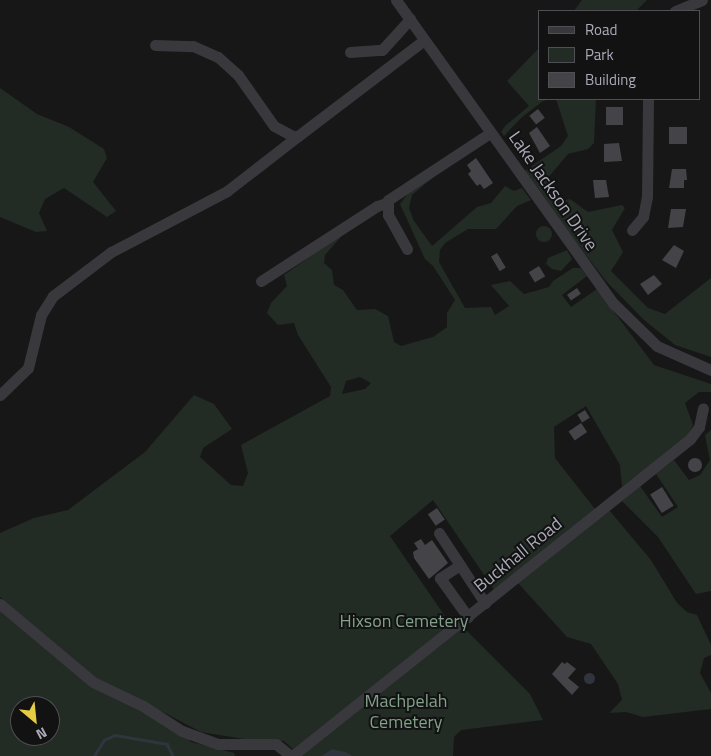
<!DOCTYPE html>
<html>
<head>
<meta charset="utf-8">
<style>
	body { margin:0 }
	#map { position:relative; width:711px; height:756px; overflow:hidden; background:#171718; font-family:"Titillium Web",sans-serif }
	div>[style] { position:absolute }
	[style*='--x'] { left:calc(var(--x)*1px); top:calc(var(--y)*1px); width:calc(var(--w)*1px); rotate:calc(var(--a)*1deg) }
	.green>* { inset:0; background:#232b25 }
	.round { border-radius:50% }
	.water>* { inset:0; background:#30353d }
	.stream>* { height:2.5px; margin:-1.25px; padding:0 1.25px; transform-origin:1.25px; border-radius:1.25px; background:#30353d }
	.building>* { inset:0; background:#444448; transform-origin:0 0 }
	.minor>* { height:11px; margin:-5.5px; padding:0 5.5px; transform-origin:5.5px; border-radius:5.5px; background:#38383d }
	span { translate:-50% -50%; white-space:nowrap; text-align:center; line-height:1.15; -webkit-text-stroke:4px #121213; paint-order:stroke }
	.street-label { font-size:18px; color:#aaabb7 }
	.park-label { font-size:18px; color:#82a18a }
	.legend { position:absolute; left:538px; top:10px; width:162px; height:90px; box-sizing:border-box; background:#121213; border:1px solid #4f4f55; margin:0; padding:6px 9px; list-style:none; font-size:15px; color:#aaabb7 }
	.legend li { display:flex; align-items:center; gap:10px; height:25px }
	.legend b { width:25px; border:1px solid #4f4f55 }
	.north { position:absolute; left:10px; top:696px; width:50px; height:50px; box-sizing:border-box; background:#121213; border:1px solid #4f4f55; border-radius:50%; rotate:152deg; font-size:14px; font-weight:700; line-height:20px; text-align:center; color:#aaabb7 }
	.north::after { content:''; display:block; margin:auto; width:18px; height:22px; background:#e5cc42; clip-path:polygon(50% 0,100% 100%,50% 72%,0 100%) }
</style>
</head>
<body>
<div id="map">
	<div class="green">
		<div style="clip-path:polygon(582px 0,647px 0,636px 11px,574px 11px)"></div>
		<div style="clip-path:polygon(540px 47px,540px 99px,552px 99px,543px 101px,521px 118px,504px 136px,501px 132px,505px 126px,529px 106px,507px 81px)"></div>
		<div style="clip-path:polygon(0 88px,37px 114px,69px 127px,104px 149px,107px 158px,93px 182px,116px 211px,107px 217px,64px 188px,45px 199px,39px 213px,47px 231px,36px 232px,0 217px)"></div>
		<div style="clip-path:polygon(556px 99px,596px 99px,594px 143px,588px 149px,568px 154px,546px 180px,562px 201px,570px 199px,588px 212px,622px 205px,625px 208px,612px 230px,623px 252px,611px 271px,648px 308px,665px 314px,711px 278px,711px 357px,675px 345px,643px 319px,605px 280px,523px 172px,561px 146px,568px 136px)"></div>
		<div style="clip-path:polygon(evenodd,449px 164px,412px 195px,409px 208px,414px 221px,432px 246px,477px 207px,491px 203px,505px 186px,514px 191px,522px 188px,531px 200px,517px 206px,496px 229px,468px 229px,445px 243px,440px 250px,439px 262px,465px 308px,491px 307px,495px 315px,509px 306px,491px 285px,510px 281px,524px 294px,549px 287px,553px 281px,573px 268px,581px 268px,587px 276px,562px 295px,571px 307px,597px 289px,654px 365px,711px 384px,711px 392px,699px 392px,685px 403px,693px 425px,687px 437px,622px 487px,620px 465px,586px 406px,554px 427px,555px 458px,595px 509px,495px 591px,433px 500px,390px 536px,451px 625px,293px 749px,284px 741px,244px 739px,201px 732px,161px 711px,191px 742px,234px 753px,235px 756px,0 756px,0 610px,14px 609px,0 597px,0 533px,34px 518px,68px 510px,145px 452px,194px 395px,214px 404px,232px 429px,203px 448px,200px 457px,231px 485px,243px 486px,248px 473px,241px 445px,330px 396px,331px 387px,298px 335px,294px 323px,278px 325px,267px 313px,271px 303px,287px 286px,284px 275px,346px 231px,325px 255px,324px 263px,332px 270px,334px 285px,343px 290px,357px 310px,375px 309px,388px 316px,394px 342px,401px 346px,433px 337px,447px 327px,447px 313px,455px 300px,433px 266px,425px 259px,400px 204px,409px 192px,449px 164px,360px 377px,371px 383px,365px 389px,342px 394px,346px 381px,360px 377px,449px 164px,20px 706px,50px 706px,50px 736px,20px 736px,20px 706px)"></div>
		<div class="round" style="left:536px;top:226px;width:16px;height:16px"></div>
		<div style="clip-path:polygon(567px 250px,572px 259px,561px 271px,552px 269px,546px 264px,548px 258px)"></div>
		<div style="clip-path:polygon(711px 430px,711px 591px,696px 594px,658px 537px,622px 501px,640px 486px,662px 517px,678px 507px,656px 474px,674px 460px,689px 480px,700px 475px,710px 460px,705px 435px)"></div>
		<div style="clip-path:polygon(609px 510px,651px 560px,677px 603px,687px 612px,697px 615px,711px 645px,711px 655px,704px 658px,700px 673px,711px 693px,711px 709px,643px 717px,626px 712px,609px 713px,622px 700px,618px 684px,591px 644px,567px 637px,518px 583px)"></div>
		<div style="clip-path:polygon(463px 627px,530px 694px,543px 720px,461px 730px,454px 737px,453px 756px,353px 756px,332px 749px,321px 756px,301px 756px)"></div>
	</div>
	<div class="water">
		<div class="round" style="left:583.5px;top:672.5px;width:11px;height:11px"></div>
		<div style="clip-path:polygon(332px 749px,345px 752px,353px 756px,321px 756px)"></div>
	</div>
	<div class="stream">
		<div style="--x:94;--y:756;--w:19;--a:-58"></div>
		<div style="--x:104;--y:740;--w:12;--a:-24"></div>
		<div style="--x:115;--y:735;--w:53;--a:9.8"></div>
		<div style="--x:167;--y:744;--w:13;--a:63"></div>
	</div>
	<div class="building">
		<div style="left:606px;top:107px;width:17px;height:18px"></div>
		<div style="left:538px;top:109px;width:11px;height:11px;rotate:52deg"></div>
		<div style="clip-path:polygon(537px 127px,550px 146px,540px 153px,529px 133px)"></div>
		<div style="left:669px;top:127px;width:18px;height:17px"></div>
		<div style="clip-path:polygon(619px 143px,622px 161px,604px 162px,604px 144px)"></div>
		<div style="clip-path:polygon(476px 158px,493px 183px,484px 189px,480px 184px,477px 186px,468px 174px,471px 171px,467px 165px)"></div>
		<div style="clip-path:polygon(672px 169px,686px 169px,687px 180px,684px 180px,684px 188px,669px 188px)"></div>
		<div style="clip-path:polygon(593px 180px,606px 180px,609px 197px,595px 198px)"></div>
		<div style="clip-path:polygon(671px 209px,686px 209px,683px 227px,668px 228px)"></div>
		<div style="clip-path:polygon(674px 245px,684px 251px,676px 268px,662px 260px)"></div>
		<div style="left:497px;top:253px;width:17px;height:7px;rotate:59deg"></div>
		<div style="left:539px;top:266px;width:12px;height:12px;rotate:59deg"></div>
		<div style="clip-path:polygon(654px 275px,662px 284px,648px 295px,640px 284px)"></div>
		<div style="left:577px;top:288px;width:7px;height:12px;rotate:56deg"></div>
		<div style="left:585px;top:410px;width:9px;height:9px;rotate:58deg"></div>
		<div style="left:581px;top:423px;width:11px;height:15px;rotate:56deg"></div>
		<div class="round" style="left:688px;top:458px;width:14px;height:14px"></div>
		<div style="left:662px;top:487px;width:22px;height:14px;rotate:58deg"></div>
		<div style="left:437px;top:508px;width:14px;height:11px;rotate:56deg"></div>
		<div style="clip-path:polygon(421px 539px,425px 545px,432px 540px,448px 563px,429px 579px,414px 558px,413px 552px,418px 549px,414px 543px)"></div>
		<div style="clip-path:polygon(562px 662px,565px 664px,567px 662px,576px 669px,568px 678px,579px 687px,572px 695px,552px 674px)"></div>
	</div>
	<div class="minor">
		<div style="--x:396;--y:0;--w:374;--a:54.4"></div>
		<div style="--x:614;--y:304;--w:60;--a:44.3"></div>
		<div style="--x:657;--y:346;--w:59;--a:24"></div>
		<div style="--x:675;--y:11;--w:29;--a:-22"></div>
		<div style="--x:155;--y:45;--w:38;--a:2"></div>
		<div style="--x:193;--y:46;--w:27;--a:24"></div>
		<div style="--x:218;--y:57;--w:27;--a:42"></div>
		<div style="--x:238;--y:75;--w:62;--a:54.8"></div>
		<div style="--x:274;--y:126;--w:21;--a:28"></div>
		<div style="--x:293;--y:136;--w:5;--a:0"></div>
		<div style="--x:298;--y:136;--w:158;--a:-37.3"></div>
		<div style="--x:350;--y:52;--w:32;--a:-4"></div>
		<div style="--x:382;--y:50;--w:42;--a:-47.9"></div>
		<div style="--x:632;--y:230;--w:17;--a:-50"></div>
		<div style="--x:643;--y:217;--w:20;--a:-79"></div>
		<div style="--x:647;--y:197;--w:98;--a:-89.4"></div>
		<div style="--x:407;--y:249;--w:39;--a:-119"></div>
		<div style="--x:388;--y:215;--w:15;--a:-90"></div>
		<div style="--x:388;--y:200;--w:122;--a:-33.3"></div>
		<div style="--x:261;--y:281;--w:138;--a:-32.9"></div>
		<div style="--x:377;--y:206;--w:10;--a:-17"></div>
		<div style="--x:0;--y:395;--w:39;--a:-44"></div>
		<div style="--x:28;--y:368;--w:55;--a:-76.2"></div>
		<div style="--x:41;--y:315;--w:22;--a:-58"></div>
		<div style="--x:53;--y:296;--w:73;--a:-37.2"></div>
		<div style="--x:111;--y:252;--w:131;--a:-27.7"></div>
		<div style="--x:227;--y:191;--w:90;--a:-37.8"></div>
		<div style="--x:439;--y:533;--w:84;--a:56.7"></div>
		<div style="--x:460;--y:565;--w:24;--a:147"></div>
		<div style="--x:440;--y:578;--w:48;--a:54.3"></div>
		<div style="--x:0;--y:604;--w:121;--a:40"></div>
		<div style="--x:93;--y:682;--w:55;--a:25.6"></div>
		<div style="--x:143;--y:706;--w:46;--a:32.7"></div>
		<div style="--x:182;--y:731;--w:38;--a:20"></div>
		<div style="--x:218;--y:744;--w:58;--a:0"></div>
		<div style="--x:276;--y:744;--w:19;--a:39"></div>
		<div style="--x:292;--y:756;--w:509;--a:-38.54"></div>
		<div style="--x:690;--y:439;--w:15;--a:-53"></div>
		<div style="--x:699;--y:427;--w:19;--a:-78"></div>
	</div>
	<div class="street-label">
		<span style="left:553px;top:191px;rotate:55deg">Lake Jackson Drive</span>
		<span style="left:518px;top:555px;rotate:-39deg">Buckhall Road</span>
	</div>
	<div class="park-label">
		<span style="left:404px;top:621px">Hixson Cemetery</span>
		<span style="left:406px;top:712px">Machpelah<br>Cemetery</span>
	</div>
	<ul class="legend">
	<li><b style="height:6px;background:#38383d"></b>Road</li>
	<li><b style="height:14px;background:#232b25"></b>Park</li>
	<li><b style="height:14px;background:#444448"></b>Building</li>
	</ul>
	<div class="north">N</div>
</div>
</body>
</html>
